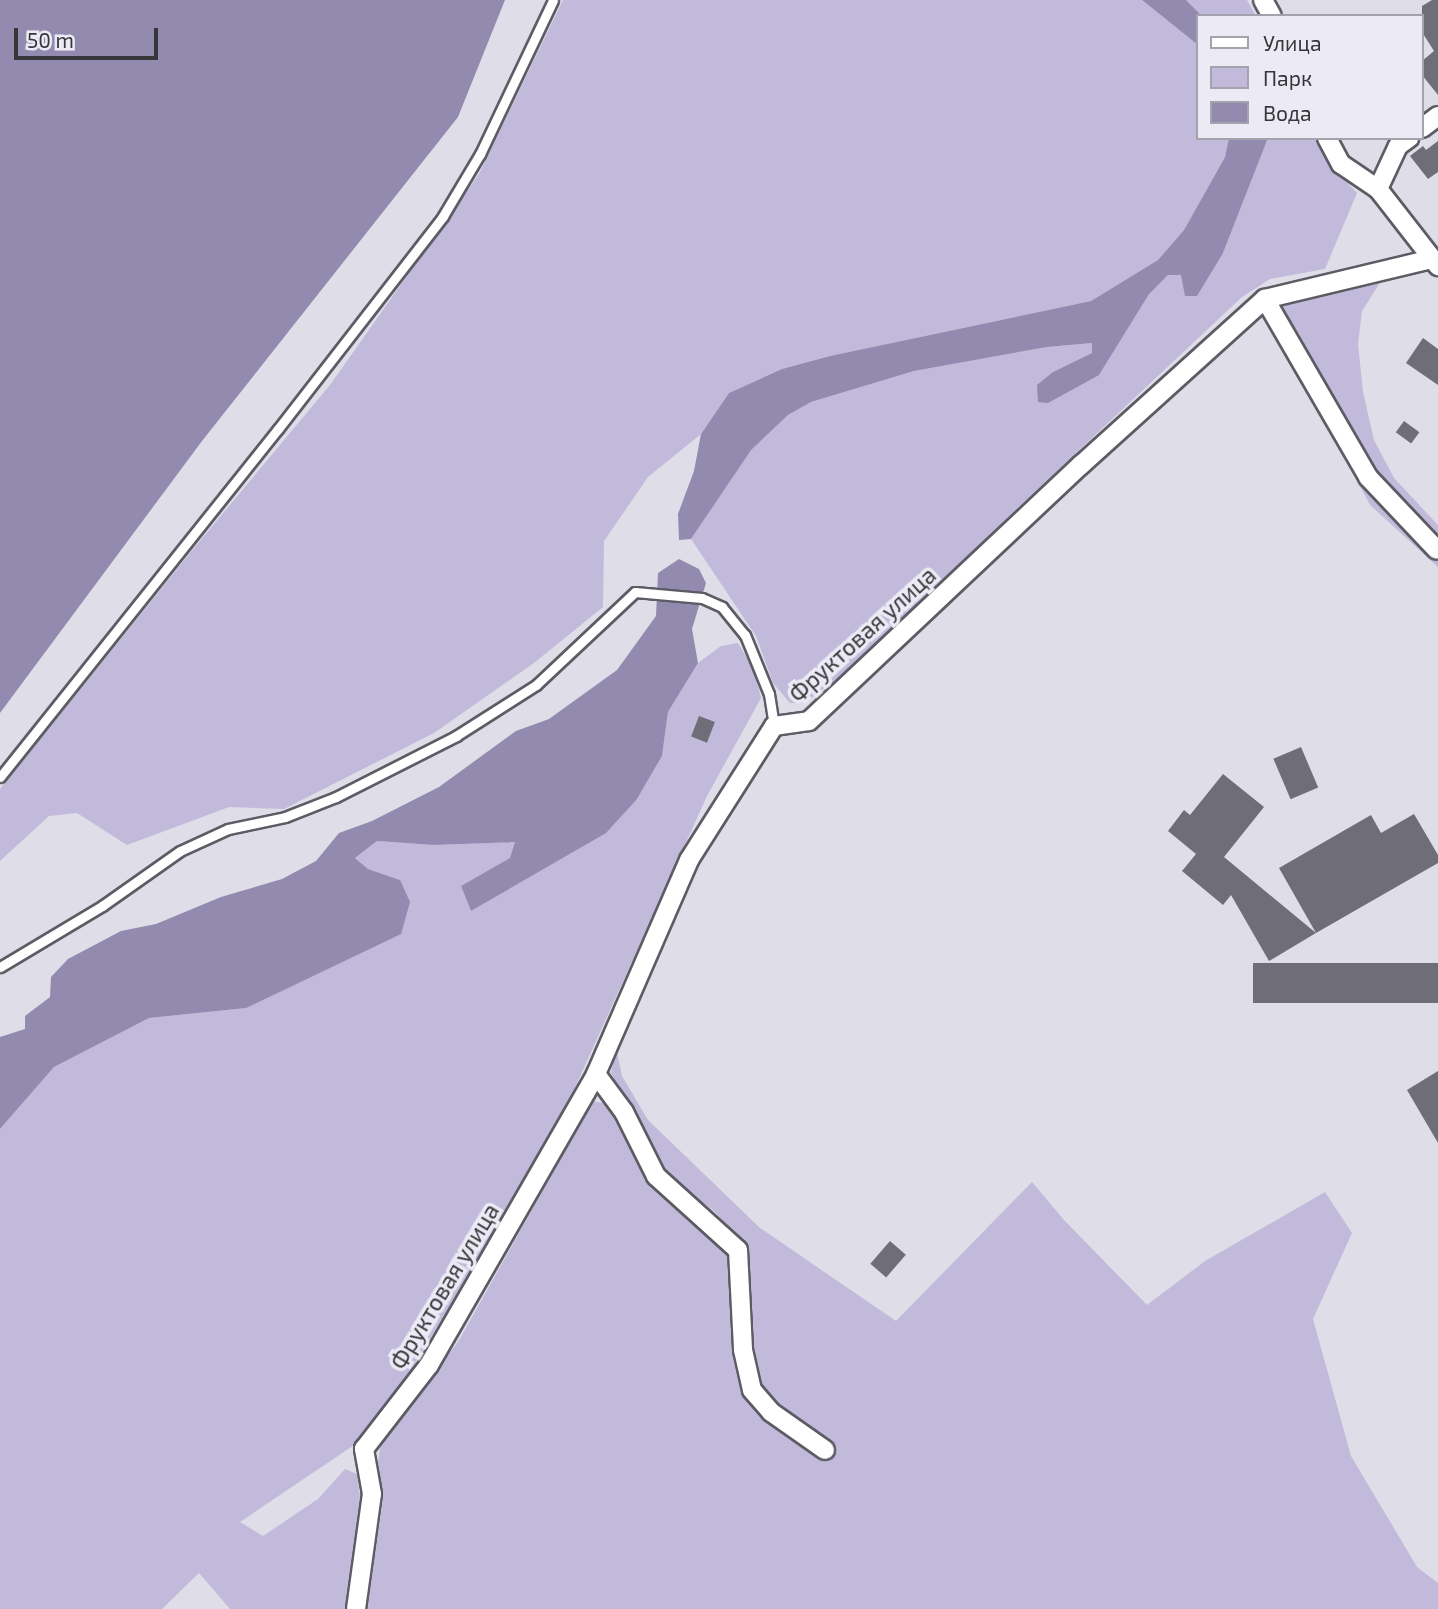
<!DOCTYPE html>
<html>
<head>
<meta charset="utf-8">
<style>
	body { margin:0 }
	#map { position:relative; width:1438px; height:1609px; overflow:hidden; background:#dfdde8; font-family:"Exo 2",sans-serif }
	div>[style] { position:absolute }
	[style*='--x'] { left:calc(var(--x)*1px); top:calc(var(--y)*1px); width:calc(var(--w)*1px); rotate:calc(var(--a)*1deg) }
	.green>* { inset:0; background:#c1bada }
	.water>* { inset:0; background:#928aaf }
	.building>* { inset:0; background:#6f6d77; transform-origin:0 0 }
	.roads { filter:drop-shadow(2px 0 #5d5b64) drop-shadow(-2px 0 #5d5b64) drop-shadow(0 2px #5d5b64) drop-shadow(0 -2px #5d5b64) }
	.service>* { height:9px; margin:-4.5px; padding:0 4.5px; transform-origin:4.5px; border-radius:4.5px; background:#fff }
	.minor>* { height:18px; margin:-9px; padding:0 9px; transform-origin:9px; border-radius:9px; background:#fff }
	span { translate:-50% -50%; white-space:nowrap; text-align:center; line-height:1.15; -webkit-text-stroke:7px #eceaf5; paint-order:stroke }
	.street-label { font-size:23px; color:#37363a }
	.legend { position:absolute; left:1196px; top:14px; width:228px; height:126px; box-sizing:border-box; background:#eceaf5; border:2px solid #a4a2aa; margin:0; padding:9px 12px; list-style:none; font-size:21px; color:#37363a }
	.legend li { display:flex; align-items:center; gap:14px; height:35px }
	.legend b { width:35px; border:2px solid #a4a2aa }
	.scale { position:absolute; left:14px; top:28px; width:144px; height:32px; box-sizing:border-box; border:4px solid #37363a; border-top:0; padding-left:9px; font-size:21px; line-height:24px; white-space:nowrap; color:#37363a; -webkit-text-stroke:5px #eceaf5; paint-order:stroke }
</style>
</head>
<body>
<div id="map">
	<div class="green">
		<div style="clip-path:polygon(563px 0,1142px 0,1198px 45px,1198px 138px,1229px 138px,1225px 157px,1184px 230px,1158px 260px,1091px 301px,830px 356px,782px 369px,729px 393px,701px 434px,648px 477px,604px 541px,603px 607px,534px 663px,434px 733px,284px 809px,229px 807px,127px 845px,77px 813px,49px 816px,0 861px,0 789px,194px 548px,330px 385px,479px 174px)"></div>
		<div style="clip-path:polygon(1186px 0,1247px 0,1256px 16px,1202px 16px)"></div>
		<div style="clip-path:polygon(1268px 138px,1317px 138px,1325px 158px,1357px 193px,1325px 269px,1270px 279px,1242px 297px,1011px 514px,862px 660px,806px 702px,790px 703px,773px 683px,756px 636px,691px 539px,750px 450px,788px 415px,811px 402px,914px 371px,1047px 347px,1092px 343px,1092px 353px,1053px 372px,1099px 375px,1148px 294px,1168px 275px,1181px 275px,1223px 253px)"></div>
		<div style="clip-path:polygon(1381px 281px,1362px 311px,1358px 344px,1363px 392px,1374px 440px,1394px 478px,1438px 525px,1438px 567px,1370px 505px,1281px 336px,1266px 317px,1295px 299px,1356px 282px)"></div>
		<div style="clip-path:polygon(738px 643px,754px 670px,761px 698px,707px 796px,553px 1136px,404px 1381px,360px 1441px,240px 1522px,263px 1536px,318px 1499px,345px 1469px,357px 1474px,362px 1512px,347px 1609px,230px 1609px,199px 1573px,162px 1609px,0 1609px,0 1129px,54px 1067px,149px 1018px,246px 1008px,400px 880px,368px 869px,355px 858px,377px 841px,434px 845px,515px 842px,511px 858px,461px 886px,471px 911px,568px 854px,637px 799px,662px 756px,668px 712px,698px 663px,721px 646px)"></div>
		<div style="clip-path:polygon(616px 1048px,622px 1076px,648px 1120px,760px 1228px,896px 1321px,1032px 1182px,1064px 1220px,1147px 1305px,1205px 1261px,1325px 1192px,1352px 1233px,1313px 1319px,1351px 1456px,1417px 1567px,1438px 1583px,1438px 1609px,367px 1609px,383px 1499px,378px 1462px,381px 1442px,458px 1342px,593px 1101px,607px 1104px,628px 1136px,730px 1255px,736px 1358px,742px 1387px,759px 1409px,748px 1274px,742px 1241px,713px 1210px,663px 1175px,611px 1073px)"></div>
	</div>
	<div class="water">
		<div style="clip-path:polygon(0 0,505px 0,458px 117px,202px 441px,0 713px)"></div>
		<div style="clip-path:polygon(1142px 0,1186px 0,1202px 16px,1198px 16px,1198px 45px)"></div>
		<div style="clip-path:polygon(1229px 138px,1268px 138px,1223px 253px,1197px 296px,1185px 296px,1181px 275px,1168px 275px,1149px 294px,1099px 375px,1048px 403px,1038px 402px,1037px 385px,1053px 372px,1092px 353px,1092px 343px,1047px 347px,914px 371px,811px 402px,788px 415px,751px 450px,691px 539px,679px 540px,678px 514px,694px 471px,701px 434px,729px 393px,782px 369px,830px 356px,1091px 301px,1158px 260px,1184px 230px,1225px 157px)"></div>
		<div style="clip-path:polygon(679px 559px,699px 569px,706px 583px,692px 629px,698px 663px,668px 712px,662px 756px,637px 799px,606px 833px,471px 911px,461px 886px,510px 858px,515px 842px,434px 845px,377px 841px,355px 858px,368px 869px,400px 880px,410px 902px,401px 934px,246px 1008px,149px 1018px,54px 1067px,0 1129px,0 1037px,25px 1029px,25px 1016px,50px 997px,51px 977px,68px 959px,121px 931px,156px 924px,221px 897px,282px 879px,316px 861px,339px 833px,372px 821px,439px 787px,516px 731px,549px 719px,617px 670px,656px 616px,658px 573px)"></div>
	</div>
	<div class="building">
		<div style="clip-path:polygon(1432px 0,1438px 0,1438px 95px,1422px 75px,1422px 61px,1434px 51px,1422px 32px,1422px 6px)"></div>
		<div style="clip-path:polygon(1438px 141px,1438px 172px,1428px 179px,1410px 156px,1423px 146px,1426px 150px)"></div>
		<div style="clip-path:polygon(1423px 338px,1438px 349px,1438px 385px,1406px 363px)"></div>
		<div style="left:1404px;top:421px;width:19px;height:14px;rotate:36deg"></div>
		<div style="left:699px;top:716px;width:17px;height:22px;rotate:21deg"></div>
		<div style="left:1301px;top:747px;width:44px;height:30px;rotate:67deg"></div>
		<div style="clip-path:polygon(1223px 774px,1264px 807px,1224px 857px,1316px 933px,1269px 961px,1231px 895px,1223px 905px,1182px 871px,1196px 854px,1168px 831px,1184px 810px,1190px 815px)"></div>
		<div style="clip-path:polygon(1414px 814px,1438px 855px,1438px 863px,1316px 933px,1279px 868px,1371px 815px,1381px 833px)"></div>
		<div style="left:1438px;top:963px;width:40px;height:185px;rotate:90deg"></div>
		<div style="clip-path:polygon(1438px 1071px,1438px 1143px,1407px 1090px)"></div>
		<div style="left:890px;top:1241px;width:21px;height:30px;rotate:41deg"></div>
	</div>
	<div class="roads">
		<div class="service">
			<div style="--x:0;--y:777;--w:445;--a:-51.4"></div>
			<div style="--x:278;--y:429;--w:269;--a:-52.2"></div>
			<div style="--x:443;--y:216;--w:72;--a:-59.2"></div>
			<div style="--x:480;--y:154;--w:170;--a:-64.6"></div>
			<div style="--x:0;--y:967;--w:119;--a:-30.9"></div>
			<div style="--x:102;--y:906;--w:95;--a:-35.2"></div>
			<div style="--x:180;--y:851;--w:53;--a:-24.6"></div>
			<div style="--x:228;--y:829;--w:58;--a:-11.9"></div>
			<div style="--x:285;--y:817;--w:55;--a:-21.4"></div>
			<div style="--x:336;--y:797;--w:135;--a:-26.9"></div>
			<div style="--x:456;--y:736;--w:95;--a:-32.5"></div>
			<div style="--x:536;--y:685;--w:136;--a:-43.2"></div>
			<div style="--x:635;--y:592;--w:67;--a:5.1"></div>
			<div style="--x:702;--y:598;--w:22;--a:24"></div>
			<div style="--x:722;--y:607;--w:36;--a:51"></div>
			<div style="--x:745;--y:635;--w:64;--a:67.9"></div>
			<div style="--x:769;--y:694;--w:32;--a:81"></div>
		</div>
		<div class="minor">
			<div style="--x:1263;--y:0;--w:18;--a:61"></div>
			<div style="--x:1422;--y:128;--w:20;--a:-37"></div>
			<div style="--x:1327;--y:138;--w:30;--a:62"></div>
			<div style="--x:1341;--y:164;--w:45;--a:34"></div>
			<div style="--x:1378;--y:189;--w:98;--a:52.1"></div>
			<div style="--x:1378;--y:189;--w:47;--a:-65.1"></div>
			<div style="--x:1398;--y:146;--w:14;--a:-36"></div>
			<div style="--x:1265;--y:299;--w:206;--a:59.9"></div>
			<div style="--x:1368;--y:477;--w:100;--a:46.6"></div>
			<div style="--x:596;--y:1074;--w:47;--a:53.6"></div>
			<div style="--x:624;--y:1112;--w:72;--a:63.4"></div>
			<div style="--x:656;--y:1176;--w:110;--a:42.1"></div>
			<div style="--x:738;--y:1250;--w:100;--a:87.1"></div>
			<div style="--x:743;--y:1350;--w:41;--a:77.3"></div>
			<div style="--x:752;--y:1390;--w:29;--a:49"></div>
			<div style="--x:771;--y:1412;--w:66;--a:35.1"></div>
			<div style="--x:356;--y:1609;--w:116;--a:-82.1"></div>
			<div style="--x:372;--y:1494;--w:46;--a:-100.1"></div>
			<div style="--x:364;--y:1449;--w:106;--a:-52.3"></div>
			<div style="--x:429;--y:1365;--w:336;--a:-60.1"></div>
			<div style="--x:596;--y:1074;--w:233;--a:-66.5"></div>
			<div style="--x:689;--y:860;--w:159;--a:-57.6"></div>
			<div style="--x:774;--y:726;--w:35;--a:-8"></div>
			<div style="--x:809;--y:721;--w:374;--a:-43.3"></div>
			<div style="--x:1081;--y:465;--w:248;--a:-42.1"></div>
			<div style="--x:1265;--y:299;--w:171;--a:-13.5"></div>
		</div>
	</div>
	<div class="street-label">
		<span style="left:862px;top:634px;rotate:-42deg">Фруктовая улица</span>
		<span style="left:444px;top:1286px;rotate:-59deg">Фруктовая улица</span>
	</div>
	<ul class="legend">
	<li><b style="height:9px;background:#fff"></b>Улица</li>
	<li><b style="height:19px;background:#c1bada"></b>Парк</li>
	<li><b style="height:19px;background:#928aaf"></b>Вода</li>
	</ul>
	<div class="scale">50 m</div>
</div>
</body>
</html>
